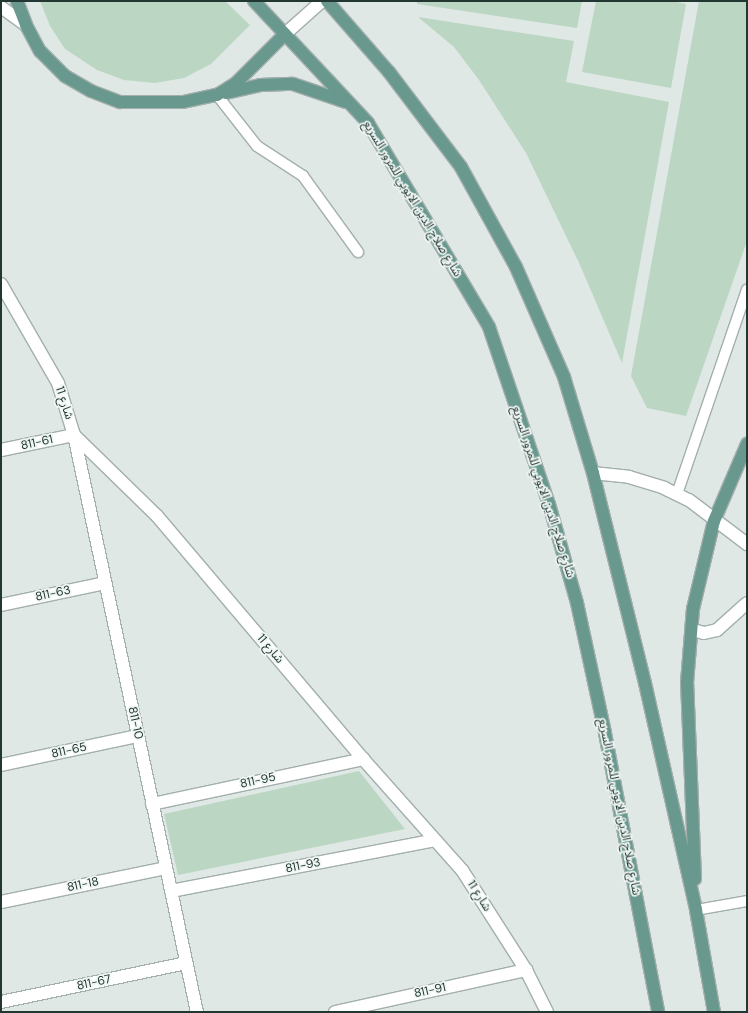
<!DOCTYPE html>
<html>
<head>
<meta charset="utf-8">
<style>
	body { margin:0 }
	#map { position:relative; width:748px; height:1013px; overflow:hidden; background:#dfe8e5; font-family:"DM Sans","Noto Sans Arabic",sans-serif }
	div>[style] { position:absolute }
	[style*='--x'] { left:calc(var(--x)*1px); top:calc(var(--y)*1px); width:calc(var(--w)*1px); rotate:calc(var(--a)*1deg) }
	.green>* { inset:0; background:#bbd7c4 }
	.roads { filter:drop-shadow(1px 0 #a3afac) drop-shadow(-1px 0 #a3afac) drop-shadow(0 1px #a3afac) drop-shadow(0 -1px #a3afac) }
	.service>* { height:10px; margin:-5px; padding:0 5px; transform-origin:5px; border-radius:5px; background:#fff }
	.minor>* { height:12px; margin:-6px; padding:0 6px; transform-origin:6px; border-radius:6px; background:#fff }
	.tertiary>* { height:12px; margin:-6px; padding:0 6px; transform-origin:6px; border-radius:6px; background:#fff }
	.secondary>* { height:12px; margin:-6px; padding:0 6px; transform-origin:6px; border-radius:6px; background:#fff }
	.primary>* { height:12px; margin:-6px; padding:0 6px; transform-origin:6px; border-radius:6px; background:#69988f }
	span { translate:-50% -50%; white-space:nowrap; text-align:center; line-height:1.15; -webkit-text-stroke:3.5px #eff6f3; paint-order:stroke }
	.street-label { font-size:12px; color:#223632 }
	.frame { position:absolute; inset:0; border:2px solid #223632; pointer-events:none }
</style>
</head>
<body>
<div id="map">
	<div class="green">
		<div style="clip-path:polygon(40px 1px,225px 1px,250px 25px,211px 64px,184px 78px,155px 83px,124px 80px,97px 70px,65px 49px,50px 26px)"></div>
		<div style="clip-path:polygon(417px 1px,582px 1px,577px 28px,417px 4px)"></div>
		<div style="clip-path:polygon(596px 1px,672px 1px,686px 4px,671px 88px,582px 72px)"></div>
		<div style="clip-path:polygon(699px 1px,747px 1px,747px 241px,686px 416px,647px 408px,631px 376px)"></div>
		<div style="clip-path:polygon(418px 17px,574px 41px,566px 82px,669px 102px,622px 363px,580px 265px,526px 153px,479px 80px,454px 47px)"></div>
		<div style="clip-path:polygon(359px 771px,405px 829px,178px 875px,164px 814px)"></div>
	</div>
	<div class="roads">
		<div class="service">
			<div style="--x:217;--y:95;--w:65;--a:51.9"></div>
			<div style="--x:257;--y:146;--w:55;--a:33.1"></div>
			<div style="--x:303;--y:176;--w:94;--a:54.1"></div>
			<div style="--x:677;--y:494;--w:216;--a:-71.1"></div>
			<div style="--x:696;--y:910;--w:52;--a:-10"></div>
		</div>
		<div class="minor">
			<div style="--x:1;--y:284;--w:114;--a:60.1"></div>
			<div style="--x:58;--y:383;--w:54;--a:72.9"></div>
			<div style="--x:74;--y:435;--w:116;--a:44.3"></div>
			<div style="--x:157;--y:516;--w:319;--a:49.7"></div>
			<div style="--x:363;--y:759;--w:149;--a:48.3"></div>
			<div style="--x:462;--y:870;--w:119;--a:57.4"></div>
			<div style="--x:526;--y:970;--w:47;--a:63.4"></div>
			<div style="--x:1;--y:450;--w:75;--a:-11.6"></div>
			<div style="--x:74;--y:435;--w:590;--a:77.97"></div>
			<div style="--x:593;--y:473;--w:36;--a:6"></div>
			<div style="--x:629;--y:477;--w:37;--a:17"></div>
			<div style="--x:664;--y:488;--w:28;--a:26"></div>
			<div style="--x:689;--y:500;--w:73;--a:37.2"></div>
			<div style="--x:1;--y:605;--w:106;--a:-11.9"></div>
			<div style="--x:693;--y:630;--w:11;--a:15"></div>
			<div style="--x:704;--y:633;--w:13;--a:-13"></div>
			<div style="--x:717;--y:630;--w:40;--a:-42"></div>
			<div style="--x:1;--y:765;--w:140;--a:-12"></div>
			<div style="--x:152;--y:804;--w:216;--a:-12"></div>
			<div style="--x:171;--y:891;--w:269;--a:-10.9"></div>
			<div style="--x:1;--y:902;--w:168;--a:-11.6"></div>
			<div style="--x:1;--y:1002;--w:189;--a:-11.9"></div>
			<div style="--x:335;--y:1012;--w:196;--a:-12.4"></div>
		</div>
		<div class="tertiary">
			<div style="--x:1;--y:7;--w:31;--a:36"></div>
		</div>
		<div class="secondary">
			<div style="--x:285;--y:34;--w:50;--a:-41.7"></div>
		</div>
		<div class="primary">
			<div style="--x:17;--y:1;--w:26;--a:69"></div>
			<div style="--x:26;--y:25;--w:30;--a:62"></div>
			<div style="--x:40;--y:51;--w:35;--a:45"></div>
			<div style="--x:65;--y:76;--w:30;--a:30"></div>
			<div style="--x:91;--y:91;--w:31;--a:21"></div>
			<div style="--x:120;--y:102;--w:63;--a:0"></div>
			<div style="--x:183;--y:102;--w:35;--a:-12"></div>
			<div style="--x:217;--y:95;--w:22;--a:-32"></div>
			<div style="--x:236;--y:83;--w:69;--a:-45"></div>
			<div style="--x:254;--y:1;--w:167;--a:46.9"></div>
			<div style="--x:368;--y:123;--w:237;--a:59.3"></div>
			<div style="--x:489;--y:327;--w:187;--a:71.3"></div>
			<div style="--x:549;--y:504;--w:103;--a:74.2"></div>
			<div style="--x:577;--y:603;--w:133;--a:77.8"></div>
			<div style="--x:605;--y:733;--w:284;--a:79.2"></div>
			<div style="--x:327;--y:1;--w:94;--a:48.9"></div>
			<div style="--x:389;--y:72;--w:119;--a:52.8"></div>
			<div style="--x:461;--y:167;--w:114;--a:61.2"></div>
			<div style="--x:516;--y:267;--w:120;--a:66.4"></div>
			<div style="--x:564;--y:377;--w:100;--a:73.2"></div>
			<div style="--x:593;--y:473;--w:216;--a:76.1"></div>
			<div style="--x:645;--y:683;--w:233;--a:77.3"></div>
			<div style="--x:696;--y:910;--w:104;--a:80"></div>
			<div style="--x:226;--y:93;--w:35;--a:-13"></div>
			<div style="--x:260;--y:85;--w:33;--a:-2"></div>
			<div style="--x:293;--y:84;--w:56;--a:18.8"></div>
			<div style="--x:695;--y:879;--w:196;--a:-92.3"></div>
			<div style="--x:687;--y:683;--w:74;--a:-85.4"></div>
			<div style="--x:693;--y:609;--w:90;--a:-76.6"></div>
			<div style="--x:714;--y:521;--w:84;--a:-66.8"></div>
		</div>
	</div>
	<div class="street-label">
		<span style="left:412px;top:199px;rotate:59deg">شارع صلاح الدين الايوبي للمرور السريع</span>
		<span style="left:64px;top:403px;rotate:72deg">شارع 11</span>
		<span style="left:37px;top:443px;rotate:-12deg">811-61</span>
		<span style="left:543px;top:492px;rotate:72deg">شارع صلاح الدين الايوبي للمرور السريع</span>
		<span style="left:53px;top:594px;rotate:-12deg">811-63</span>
		<span style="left:270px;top:649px;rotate:50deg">شارع 11</span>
		<span style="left:135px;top:723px;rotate:78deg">811-10</span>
		<span style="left:69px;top:751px;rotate:-12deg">811-65</span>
		<span style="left:258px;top:781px;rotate:-12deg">811-95</span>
		<span style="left:619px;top:807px;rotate:79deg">شارع صلاح الدين الايوبي للمرور السريع</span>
		<span style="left:303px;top:866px;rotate:-11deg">811-93</span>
		<span style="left:83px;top:885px;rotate:-12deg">811-18</span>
		<span style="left:479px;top:896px;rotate:58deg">شارع 11</span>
		<span style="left:94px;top:983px;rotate:-12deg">811-67</span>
		<span style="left:430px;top:991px;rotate:-12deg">811-91</span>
	</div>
	<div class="frame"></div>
</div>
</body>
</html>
